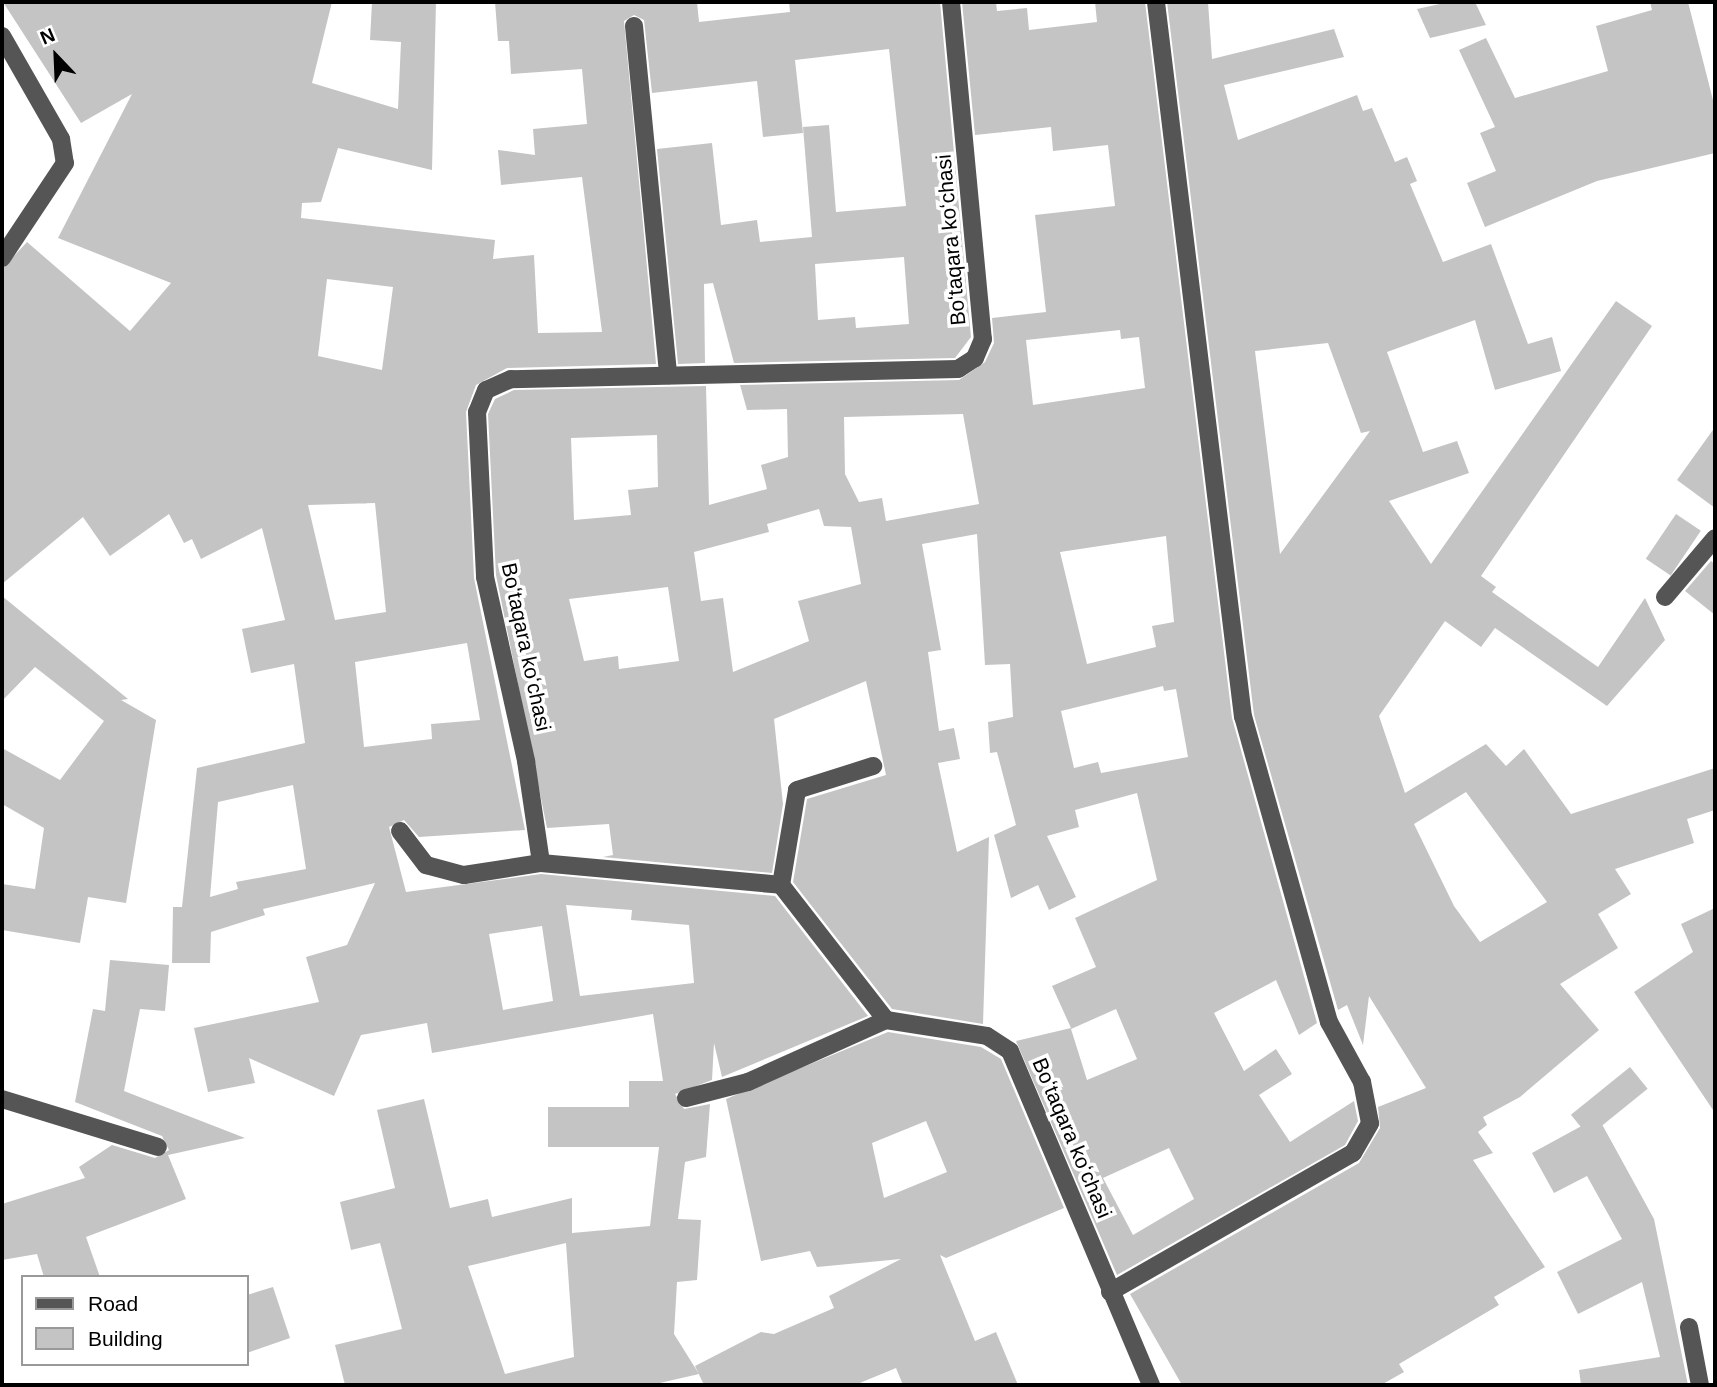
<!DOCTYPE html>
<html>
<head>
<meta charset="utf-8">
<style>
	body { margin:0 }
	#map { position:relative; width:1717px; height:1387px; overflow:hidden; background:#fff; font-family:Arial,sans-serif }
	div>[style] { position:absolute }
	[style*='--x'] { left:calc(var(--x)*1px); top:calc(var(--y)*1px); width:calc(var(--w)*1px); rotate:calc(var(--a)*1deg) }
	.building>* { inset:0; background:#c4c4c4; transform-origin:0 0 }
	.minor>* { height:18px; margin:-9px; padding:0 9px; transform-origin:9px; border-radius:9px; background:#555 }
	span { translate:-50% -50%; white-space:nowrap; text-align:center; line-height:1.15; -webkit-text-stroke:7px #fff; paint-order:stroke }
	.street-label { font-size:21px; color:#000 }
	.frame { position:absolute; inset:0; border:4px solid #000; pointer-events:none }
	.legend { position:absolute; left:21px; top:1275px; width:228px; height:91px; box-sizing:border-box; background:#fff; border:2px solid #999; margin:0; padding:9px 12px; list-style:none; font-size:21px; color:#000 }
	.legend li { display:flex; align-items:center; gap:14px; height:35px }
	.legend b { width:35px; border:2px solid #999 }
	.north { position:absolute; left:21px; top:21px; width:70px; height:70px; -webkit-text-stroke:5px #fff; paint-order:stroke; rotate:337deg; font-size:19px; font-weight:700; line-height:28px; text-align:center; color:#000 }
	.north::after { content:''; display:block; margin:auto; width:24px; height:32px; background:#000; clip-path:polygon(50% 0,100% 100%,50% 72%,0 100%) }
</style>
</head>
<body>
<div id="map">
	<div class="building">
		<div style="clip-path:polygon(evenodd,3px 2px,332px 2px,312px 83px,398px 109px,401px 42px,370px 40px,372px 2px,436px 2px,432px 170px,338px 148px,321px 202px,302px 203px,301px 218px,495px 240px,493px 259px,534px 255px,538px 333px,602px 332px,582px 177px,501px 185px,498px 150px,535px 155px,533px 129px,587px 124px,582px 69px,511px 74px,509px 41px,498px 41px,495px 2px,697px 2px,699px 22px,790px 12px,789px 2px,940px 2px,971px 337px,955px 358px,734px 363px,713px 283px,704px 284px,705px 363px,678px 364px,657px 149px,712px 143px,721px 225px,757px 220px,760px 242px,812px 237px,803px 127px,829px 125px,836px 212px,906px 206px,889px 49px,795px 60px,803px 133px,763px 137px,757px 81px,652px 93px,644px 20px,634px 15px,624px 21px,656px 364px,507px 368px,476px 385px,466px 412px,474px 578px,525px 830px,419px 837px,404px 820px,389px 827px,406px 892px,541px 874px,775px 896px,868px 1016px,722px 1077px,714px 1043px,712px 1080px,675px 1094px,684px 1109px,710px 1104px,706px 1157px,685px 1162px,678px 1219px,701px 1220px,697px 1280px,677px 1282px,674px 1334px,699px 1374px,651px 1385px,345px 1385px,335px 1345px,402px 1329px,380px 1243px,351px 1250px,340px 1202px,395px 1188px,377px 1110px,424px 1099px,450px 1208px,488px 1199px,492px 1217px,572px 1198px,572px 1233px,650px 1226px,659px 1147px,548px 1147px,548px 1107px,629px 1107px,629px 1081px,663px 1081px,653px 1014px,432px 1053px,427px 1023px,361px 1035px,334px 1096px,249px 1058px,255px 1083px,208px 1092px,194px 1028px,319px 1002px,306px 957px,347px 945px,375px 883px,263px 909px,265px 915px,211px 932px,210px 963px,172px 963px,173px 907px,182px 907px,197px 768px,305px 743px,294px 664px,251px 673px,242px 629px,285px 620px,262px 528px,201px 559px,192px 539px,184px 543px,169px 514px,110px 556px,83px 517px,2px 584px,2px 269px,27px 242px,130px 331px,171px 283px,58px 238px,132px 94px,81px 123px,3px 2px,904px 257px,909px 324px,856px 328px,855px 317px,818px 320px,815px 264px,904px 257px,3px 2px,327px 279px,393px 287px,382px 370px,318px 356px,327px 279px,3px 2px,375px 503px,386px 612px,335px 620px,308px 505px,375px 503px,3px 2px,467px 643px,480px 720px,431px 724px,432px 739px,364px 747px,355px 662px,467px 643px,3px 2px,293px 785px,306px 869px,236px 882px,238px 889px,210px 897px,218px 802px,293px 785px,3px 2px,566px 905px,632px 910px,631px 920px,689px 925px,694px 983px,580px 996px,566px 905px,3px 2px,542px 926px,553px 1001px,503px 1010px,489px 934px,542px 926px,3px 2px,566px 1243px,574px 1357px,505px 1374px,468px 1266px,566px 1243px)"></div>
		<div style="clip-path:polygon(evenodd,962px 2px,996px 2px,997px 11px,1027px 8px,1029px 30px,1097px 22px,1095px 2px,1145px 2px,1232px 718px,1317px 1023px,1299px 1035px,1276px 980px,1214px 1013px,1244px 1071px,1276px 1049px,1292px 1074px,1259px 1095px,1290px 1142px,1354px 1101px,1358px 1121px,1345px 1145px,1117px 1275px,1016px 1041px,1071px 1028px,1052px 986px,1096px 967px,1075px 918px,1157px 880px,1137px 793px,1075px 810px,1079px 827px,1047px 836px,1076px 897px,1049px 910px,1038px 885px,1011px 898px,994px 835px,1016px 825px,997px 752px,990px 753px,988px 722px,1013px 717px,1010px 664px,985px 665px,977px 534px,922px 544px,941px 650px,928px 652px,939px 731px,954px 728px,960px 759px,938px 763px,957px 852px,989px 837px,983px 1024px,892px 1009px,793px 882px,807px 799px,886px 775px,866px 681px,774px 719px,783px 804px,772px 873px,603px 857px,613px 855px,609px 824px,547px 828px,496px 575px,488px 414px,495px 399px,514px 390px,706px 386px,709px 505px,767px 489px,761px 465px,788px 457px,787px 409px,747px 410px,740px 385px,959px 380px,985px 362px,994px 343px,992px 318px,1046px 312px,1035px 215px,1115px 206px,1108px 145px,1053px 151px,1051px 127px,975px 135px,962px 2px,1120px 330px,1121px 339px,1139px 337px,1145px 388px,1033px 405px,1026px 340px,1120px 330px,962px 2px,963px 414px,979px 504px,886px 521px,882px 498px,859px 502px,845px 474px,844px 417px,963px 414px,962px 2px,657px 435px,658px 487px,628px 490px,631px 515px,574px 520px,571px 438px,657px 435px,962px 2px,819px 509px,824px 526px,851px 527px,861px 584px,798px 601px,809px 641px,733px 672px,723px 598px,701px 601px,694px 552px,769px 532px,767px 524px,819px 509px,962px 2px,1166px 536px,1174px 622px,1152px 626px,1156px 647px,1087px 664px,1060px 552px,1166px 536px,962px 2px,668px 587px,679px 661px,619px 669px,618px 656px,584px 661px,569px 599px,668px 587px,962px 2px,1163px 686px,1164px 691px,1176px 689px,1188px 757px,1101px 773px,1098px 762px,1074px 768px,1061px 711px,1163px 686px,962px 2px,1116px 1009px,1137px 1059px,1087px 1080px,1071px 1029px,1116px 1009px,962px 2px,1169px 1148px,1194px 1199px,1133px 1235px,1103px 1178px,1169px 1148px)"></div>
		<div style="clip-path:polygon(evenodd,1167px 2px,1208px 2px,1212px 59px,1334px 29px,1344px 57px,1224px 85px,1238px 140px,1357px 95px,1363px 111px,1372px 108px,1395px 162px,1407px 157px,1417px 181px,1410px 184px,1443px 262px,1491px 244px,1528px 344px,1552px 337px,1561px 371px,1495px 390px,1475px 320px,1387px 352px,1423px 452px,1457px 441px,1469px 473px,1389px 501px,1431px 564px,1616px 301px,1652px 326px,1481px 576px,1496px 587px,1492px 592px,1598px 667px,1645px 598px,1665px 640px,1607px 706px,1495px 628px,1481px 647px,1445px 621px,1379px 716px,1405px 793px,1486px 744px,1506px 766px,1524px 749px,1571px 814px,1715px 768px,1715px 810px,1687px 819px,1694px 843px,1615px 869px,1631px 894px,1598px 914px,1618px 948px,1560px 984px,1599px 1030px,1520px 1097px,1483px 1117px,1487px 1125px,1478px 1132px,1493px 1153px,1473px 1160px,1545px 1267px,1494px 1297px,1499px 1305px,1399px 1364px,1404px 1372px,1381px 1385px,1182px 1385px,1130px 1294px,1359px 1163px,1380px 1128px,1378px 1107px,1426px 1088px,1369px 996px,1363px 1045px,1347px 1005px,1338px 1010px,1254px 715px,1167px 2px,1328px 343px,1361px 433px,1370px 431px,1280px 554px,1255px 351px,1328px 343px,1167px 2px,1466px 792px,1547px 902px,1480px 942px,1454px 906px,1414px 824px,1466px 792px)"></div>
		<div style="clip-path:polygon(1449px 2px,1475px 2px,1486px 25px,1430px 38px,1417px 9px)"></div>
		<div style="clip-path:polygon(1650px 2px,1688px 2px,1715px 108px,1715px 153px,1597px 181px,1485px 227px,1467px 183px,1496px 171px,1480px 133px,1495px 127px,1459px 50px,1486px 38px,1515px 98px,1608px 71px,1596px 26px,1652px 10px)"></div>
		<div style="clip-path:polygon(1715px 427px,1715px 508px,1677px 480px)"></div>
		<div style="left:1676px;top:514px;width:30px;height:54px;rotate:34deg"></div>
		<div style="clip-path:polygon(1711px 561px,1715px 564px,1715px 615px,1685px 591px)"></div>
		<div style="clip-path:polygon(2px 596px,128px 699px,121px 700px,156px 720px,126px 903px,88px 897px,80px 943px,2px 930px,2px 884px,35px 889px,44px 828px,2px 804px,2px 748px,60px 780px,104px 721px,35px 667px,2px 701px)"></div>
		<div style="clip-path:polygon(1715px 908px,1715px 1113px,1634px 992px,1693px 952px,1681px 924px)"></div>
		<div style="clip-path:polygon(110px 960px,169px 965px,165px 1011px,140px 1009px,124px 1091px,245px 1138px,168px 1155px,186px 1199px,86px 1237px,100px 1277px,44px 1277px,37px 1254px,2px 1260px,2px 1204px,85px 1178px,79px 1167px,112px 1145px,155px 1158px,169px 1150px,162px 1136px,75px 1102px,93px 1009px,105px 1011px)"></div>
		<div style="clip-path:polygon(evenodd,888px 1032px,981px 1047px,1001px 1059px,1064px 1208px,946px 1258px,940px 1255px,975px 1341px,996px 1332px,1018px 1385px,903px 1385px,896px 1368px,855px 1385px,704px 1385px,695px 1366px,761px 1332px,774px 1334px,834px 1308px,829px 1296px,901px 1259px,817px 1267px,810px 1251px,761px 1261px,726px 1099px,888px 1032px,926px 1121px,947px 1172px,884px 1198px,872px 1143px,926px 1121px)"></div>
		<div style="left:1630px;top:1067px;width:28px;height:76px;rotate:51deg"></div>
		<div style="clip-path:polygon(1598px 1117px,1654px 1219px,1688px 1385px,1581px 1385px,1579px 1370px,1660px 1357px,1642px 1282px,1578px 1314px,1557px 1272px,1622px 1239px,1587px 1176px,1554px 1193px,1532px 1153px)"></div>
		<div style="clip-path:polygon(273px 1287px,290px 1338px,247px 1353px,247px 1295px)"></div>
	</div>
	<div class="minor">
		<div style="--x:951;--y:2;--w:339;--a:84.6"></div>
		<div style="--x:983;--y:339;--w:21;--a:113"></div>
		<div style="--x:975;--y:358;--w:20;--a:147"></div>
		<div style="--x:958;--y:369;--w:447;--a:178.7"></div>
		<div style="--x:511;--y:379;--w:27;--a:156"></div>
		<div style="--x:486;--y:390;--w:24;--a:112"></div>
		<div style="--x:477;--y:412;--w:165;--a:87.2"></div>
		<div style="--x:485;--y:577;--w:189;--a:77.4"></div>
		<div style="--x:526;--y:761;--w:103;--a:81.6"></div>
		<div style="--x:541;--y:863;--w:241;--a:5.2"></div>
		<div style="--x:781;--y:885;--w:171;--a:52.1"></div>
		<div style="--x:886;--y:1020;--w:102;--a:9"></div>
		<div style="--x:987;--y:1036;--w:27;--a:33"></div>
		<div style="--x:1010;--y:1051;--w:363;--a:67.1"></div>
		<div style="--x:634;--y:26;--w:351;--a:84.4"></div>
		<div style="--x:2;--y:36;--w:119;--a:60.2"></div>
		<div style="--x:61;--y:139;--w:24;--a:81"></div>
		<div style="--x:65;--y:163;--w:114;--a:123.6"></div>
		<div style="--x:1665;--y:597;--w:77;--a:-49.7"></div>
		<div style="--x:400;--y:831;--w:43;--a:52.6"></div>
		<div style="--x:426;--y:865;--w:39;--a:15"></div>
		<div style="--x:464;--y:875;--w:78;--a:-8.9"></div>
		<div style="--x:781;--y:885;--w:96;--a:-80.4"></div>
		<div style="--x:797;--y:790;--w:80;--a:-17.5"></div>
		<div style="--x:686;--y:1098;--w:64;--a:-14.5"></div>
		<div style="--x:748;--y:1082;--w:151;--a:-24.2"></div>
		<div style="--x:2;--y:1099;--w:163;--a:17.1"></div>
		<div style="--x:1110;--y:1292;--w:280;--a:-29.8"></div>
		<div style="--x:1353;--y:1153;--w:34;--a:-60"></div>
		<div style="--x:1370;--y:1123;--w:42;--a:-101"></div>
		<div style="--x:1362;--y:1082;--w:68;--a:-118.8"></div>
		<div style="--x:1329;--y:1022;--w:317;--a:-105.7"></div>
		<div style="--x:1243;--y:717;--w:720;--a:-96.94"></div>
		<div style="--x:1689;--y:1327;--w:59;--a:79.3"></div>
	</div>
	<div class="street-label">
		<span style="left:951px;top:240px;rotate:-95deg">Boʻtaqara koʻchasi</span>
		<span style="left:526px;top:647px;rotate:78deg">Boʻtaqara koʻchasi</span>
		<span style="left:1072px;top:1138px;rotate:67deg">Boʻtaqara koʻchasi</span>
	</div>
	<div class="frame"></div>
	<ul class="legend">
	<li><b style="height:9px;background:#555"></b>Road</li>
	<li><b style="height:19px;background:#c4c4c4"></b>Building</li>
	</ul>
	<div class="north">N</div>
</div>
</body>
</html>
